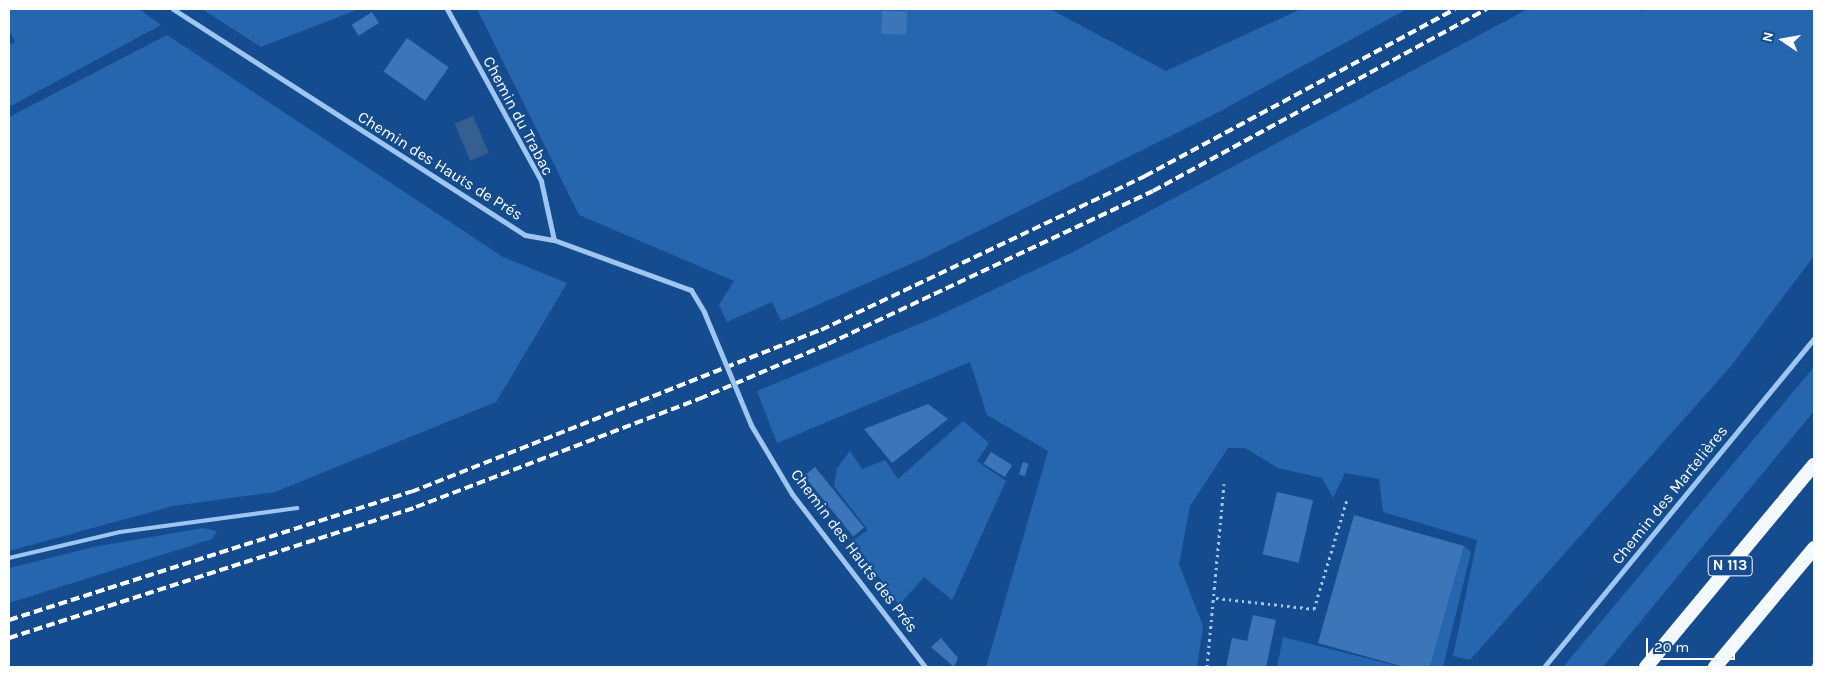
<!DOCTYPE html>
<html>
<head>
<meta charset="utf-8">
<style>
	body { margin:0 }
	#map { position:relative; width:1823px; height:676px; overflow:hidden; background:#144c8f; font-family:Karla,sans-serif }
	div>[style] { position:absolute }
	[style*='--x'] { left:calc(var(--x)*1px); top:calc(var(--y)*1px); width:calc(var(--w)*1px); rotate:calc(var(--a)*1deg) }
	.green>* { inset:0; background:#2666ae }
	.water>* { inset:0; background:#355f90; transform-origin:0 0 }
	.building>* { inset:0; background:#3d76b8; transform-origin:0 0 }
	.path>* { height:3px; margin-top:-1.5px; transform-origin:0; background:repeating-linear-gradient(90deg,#9fc6f1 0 2.5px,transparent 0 6.5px) }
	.service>* { height:4px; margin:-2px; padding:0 2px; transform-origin:2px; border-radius:2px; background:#9fc6f1 }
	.minor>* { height:5px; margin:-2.5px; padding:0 2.5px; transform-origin:2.5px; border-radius:2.5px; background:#9fc6f1 }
	.trunk>* { height:14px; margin:-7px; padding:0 7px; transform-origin:7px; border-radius:7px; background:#f4f8ff }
	.rail>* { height:4px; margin-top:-2px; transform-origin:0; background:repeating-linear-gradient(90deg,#fff 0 9px,transparent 0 13px) }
	.minor-bridge>* { height:5px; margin:-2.5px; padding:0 2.5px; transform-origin:2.5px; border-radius:2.5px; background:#9fc6f1 }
	span { translate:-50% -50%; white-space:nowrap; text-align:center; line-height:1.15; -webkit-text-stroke:4px #144c8f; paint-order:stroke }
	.shield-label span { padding:1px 4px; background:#144c8f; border:1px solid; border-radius:4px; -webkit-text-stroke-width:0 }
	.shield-label { font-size:15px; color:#fff; font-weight:700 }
	.street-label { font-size:16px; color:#fff }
	.frame { position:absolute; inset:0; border:10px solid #fff; pointer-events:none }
	.north { position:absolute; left:1758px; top:15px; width:50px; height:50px; -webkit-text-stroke:4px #144c8f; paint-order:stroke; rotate:282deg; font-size:14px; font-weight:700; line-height:20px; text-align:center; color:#fff }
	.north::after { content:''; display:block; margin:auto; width:18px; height:22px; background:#fff; clip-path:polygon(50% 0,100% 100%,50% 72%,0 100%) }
	.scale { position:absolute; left:1646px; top:638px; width:89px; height:22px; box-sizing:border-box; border:2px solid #fff; border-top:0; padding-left:6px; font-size:15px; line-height:18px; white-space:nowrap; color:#fff; -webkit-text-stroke:4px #144c8f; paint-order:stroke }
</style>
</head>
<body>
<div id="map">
	<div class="green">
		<div style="clip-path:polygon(9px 9px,139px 9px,161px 25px,9px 107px,9px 45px,15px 42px,9px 30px)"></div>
		<div style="clip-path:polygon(202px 9px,359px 9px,261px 47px)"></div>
		<div style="clip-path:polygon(477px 9px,1050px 9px,1166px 71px,1301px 9px,1407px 9px,1213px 115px,922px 259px,781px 321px,772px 302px,727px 322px,719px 305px,734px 281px,579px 215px)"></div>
		<div style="clip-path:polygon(1528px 9px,1645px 9px,1640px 13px,1647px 9px,1814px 9px,1814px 256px,1731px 366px,1470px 660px,1453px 656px,1477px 540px,1383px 512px,1379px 479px,1345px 473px,1333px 498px,1322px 478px,1278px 468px,1245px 448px,1228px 448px,1190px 506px,1179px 564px,1203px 626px,1197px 667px,986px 667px,1048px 451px,987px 415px,970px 362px,777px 443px,757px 391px,938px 316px,1071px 253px)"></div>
		<div style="clip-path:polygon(167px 35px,503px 257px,567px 283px,496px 402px,275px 492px,173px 506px,9px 551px,9px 117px)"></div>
		<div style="clip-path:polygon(1814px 367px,1814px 411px,1603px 667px,1563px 667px)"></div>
		<div style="clip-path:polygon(963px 421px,989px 443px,977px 461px,1006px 481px,952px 600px,924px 577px,899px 605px,853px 540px,868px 530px,834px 486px,837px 468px,850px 451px,862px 469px,885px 460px,898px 479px)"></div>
		<div style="clip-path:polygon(203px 528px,217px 531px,212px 539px,9px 603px,9px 568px,93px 547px)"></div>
		<div style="clip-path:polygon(1464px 546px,1471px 552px,1443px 667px,1430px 667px)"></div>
		<div style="clip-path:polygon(1283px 637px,1401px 667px,1277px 667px)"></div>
	</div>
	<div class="water">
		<div style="left:473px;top:116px;width:40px;height:20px;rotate:67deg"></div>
	</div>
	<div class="building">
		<div style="left:882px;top:11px;width:25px;height:23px;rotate:2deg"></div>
		<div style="left:372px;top:12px;width:13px;height:24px;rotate:58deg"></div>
		<div style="left:407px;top:38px;width:51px;height:41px;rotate:35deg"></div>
		<div style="clip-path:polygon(928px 404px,948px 419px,892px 463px,864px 429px)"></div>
		<div style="left:991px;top:452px;width:25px;height:14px;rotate:32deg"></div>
		<div style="left:1023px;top:462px;width:6px;height:13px;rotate:18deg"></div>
		<div style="left:815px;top:467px;width:78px;height:14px;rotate:51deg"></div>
		<div style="left:1277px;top:492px;width:37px;height:64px;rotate:13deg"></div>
		<div style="clip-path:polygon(1354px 515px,1464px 546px,1430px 667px,1404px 667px,1318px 643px)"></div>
		<div style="clip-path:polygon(1253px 615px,1276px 620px,1266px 667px,1226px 667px,1232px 638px,1247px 641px)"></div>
		<div style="clip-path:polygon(941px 638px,958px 658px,954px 667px,931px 647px)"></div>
	</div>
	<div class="path">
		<div style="--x:1216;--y:598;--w:99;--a:6.4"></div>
		<div style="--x:1314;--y:609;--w:114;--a:-73.2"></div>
		<div style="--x:1207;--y:667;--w:184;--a:-84.7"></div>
	</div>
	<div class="service">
		<div style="--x:9;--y:558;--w:114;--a:-13.2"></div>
		<div style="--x:120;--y:532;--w:179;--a:-7.7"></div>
	</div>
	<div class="minor">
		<div style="--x:173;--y:9;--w:418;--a:32.7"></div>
		<div style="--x:525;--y:235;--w:29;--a:10"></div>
		<div style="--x:554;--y:240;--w:146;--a:20.1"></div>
		<div style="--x:691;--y:290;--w:26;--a:59"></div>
		<div style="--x:447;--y:9;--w:196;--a:61.3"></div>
		<div style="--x:541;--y:181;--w:60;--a:77.6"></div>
		<div style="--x:751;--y:425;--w:80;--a:59.3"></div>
		<div style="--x:792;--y:494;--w:218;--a:52.4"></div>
		<div style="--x:1544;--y:667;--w:426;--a:-50.6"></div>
		<div style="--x:1813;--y:667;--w:2;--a:-63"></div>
	</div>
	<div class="trunk">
		<div style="--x:1646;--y:667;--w:263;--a:-50.3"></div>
		<div style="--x:1715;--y:667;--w:155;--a:-50.2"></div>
	</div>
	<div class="rail">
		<div style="--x:9;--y:620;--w:422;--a:-17.7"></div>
		<div style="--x:411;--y:492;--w:441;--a:-21.6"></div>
		<div style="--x:821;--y:330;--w:359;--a:-25.4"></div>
		<div style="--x:1145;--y:176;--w:352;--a:-28.3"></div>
		<div style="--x:9;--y:638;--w:428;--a:-17.8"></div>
		<div style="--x:416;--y:507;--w:303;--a:-20.9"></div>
		<div style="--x:699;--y:399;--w:140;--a:-23.1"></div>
		<div style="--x:828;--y:344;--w:359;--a:-25.2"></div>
		<div style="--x:1153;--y:191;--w:380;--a:-28.6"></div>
	</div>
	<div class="minor-bridge">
		<div style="--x:704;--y:312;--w:122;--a:67.4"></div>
	</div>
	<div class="shield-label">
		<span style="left:1730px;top:566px">N 113</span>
	</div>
	<div class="street-label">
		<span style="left:518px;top:116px;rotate:62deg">Chemin du Trabac</span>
		<span style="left:440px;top:166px;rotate:32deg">Chemin des Hauts de Prés</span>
		<span style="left:1670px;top:495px;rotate:-51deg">Chemin des Martelières</span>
		<span style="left:854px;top:551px;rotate:53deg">Chemin des Hauts des Prés</span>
	</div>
	<div class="frame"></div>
	<div class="north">N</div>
	<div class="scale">20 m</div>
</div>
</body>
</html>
